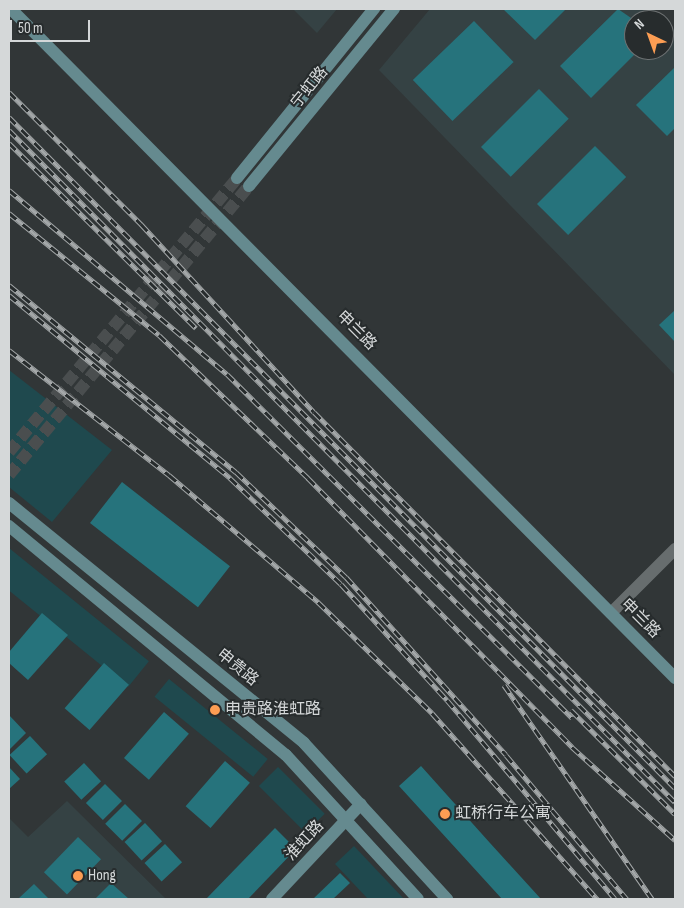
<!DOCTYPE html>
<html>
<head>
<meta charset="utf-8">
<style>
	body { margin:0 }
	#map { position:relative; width:684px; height:908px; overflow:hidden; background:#313637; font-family:"Sofia Sans Condensed","Noto Sans SC",sans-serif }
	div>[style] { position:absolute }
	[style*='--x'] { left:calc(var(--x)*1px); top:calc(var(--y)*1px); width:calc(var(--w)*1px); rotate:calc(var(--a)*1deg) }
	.built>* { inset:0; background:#354244 }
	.green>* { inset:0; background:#1f494e; transform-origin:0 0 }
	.building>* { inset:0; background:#26737c; transform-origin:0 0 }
	.secondary-tunnel>* { height:12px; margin-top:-6px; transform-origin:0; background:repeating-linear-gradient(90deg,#4a4e4f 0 12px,transparent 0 18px) }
	.street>* { height:12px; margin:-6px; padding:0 6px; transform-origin:6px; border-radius:6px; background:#676d6e }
	.secondary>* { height:12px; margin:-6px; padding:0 6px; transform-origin:6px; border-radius:6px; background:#658a8f }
	.rail>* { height:5px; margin-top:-2.5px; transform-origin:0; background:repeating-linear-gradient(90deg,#272c2d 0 9px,#a4a8a9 0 18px); box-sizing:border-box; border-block:1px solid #a4a8a9 }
	.dots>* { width:14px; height:14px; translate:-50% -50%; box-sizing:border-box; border:2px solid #272c2d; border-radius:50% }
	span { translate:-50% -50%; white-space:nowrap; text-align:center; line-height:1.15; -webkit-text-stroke:4px #272c2d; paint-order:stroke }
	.street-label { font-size:16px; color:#d5d8d9 }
	.poi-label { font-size:16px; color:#d5d8d9 }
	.left { translate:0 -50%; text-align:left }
	.frame { position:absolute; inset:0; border:10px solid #d5d8d9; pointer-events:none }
	.north { position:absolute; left:624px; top:10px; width:50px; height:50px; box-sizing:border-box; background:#272c2d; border:1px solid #6d7172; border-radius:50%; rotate:318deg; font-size:14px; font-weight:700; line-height:20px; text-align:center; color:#d5d8d9 }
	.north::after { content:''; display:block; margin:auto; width:18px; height:22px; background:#fc9d53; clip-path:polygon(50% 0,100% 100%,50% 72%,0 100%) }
	.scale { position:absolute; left:10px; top:20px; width:80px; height:22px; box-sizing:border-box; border:2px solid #d5d8d9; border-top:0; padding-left:6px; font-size:15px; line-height:18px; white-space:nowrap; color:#d5d8d9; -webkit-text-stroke:4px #272c2d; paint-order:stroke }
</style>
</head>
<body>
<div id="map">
	<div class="built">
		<div style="clip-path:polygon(293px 9px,337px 9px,317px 33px)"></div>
		<div style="clip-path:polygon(evenodd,430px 9px,653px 9px,675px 31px,675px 375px,379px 70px,430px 9px,634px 20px,664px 20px,664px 50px,634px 50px,634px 20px)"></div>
		<div style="clip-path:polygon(67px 801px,166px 899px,9px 899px,9px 818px,28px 837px)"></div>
	</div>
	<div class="green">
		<div style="clip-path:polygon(9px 370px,112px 450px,52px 522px,9px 487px)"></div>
		<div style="left:9px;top:548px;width:180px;height:33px;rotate:39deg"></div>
		<div style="left:169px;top:679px;width:127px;height:23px;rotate:39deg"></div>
		<div style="left:278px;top:767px;width:66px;height:27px;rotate:45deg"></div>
		<div style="clip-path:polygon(354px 846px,404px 899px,368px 899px,335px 864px)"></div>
	</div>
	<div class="building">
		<div style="clip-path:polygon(503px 9px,566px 9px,535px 40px)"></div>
		<div style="clip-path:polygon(618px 9px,634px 20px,634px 50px,639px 50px,591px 98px,560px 66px)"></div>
		<div style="left:474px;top:21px;width:57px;height:85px;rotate:46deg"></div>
		<div style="clip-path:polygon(675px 67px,675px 128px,667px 136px,636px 105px)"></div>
		<div style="left:539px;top:89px;width:42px;height:82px;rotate:45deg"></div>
		<div style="left:595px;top:146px;width:44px;height:82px;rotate:45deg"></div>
		<div style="clip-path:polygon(675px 310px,675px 342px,659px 325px)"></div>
		<div style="left:122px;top:482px;width:137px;height:52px;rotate:38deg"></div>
		<div style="clip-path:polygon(42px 613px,68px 635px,28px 680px,9px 663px,9px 652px)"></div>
		<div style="left:104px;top:663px;width:33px;height:60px;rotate:41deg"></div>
		<div style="left:164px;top:712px;width:33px;height:61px;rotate:41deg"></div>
		<div style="clip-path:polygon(9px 715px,26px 733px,9px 750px)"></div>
		<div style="left:30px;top:736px;width:25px;height:28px;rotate:47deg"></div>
		<div style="left:225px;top:761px;width:33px;height:60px;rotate:41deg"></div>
		<div style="left:84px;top:763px;width:25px;height:27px;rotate:47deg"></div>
		<div style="clip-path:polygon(421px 766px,490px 843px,541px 899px,502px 899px,399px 786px)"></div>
		<div style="clip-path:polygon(9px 767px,20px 779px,9px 789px)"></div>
		<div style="left:105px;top:784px;width:24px;height:27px;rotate:45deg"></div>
		<div style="left:125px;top:804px;width:24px;height:28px;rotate:45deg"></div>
		<div style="left:145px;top:823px;width:25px;height:28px;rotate:47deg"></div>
		<div style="clip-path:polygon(275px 828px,296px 849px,248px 899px,206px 899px)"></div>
		<div style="left:78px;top:837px;width:32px;height:49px;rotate:44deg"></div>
		<div style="left:165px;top:844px;width:25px;height:28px;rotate:47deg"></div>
		<div style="clip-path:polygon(340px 873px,350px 883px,333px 899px,313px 899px)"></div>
		<div style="clip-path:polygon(111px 883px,129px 899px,95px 899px)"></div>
		<div style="clip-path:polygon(34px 884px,49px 899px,18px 899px)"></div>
	</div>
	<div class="secondary-tunnel">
		<div style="--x:9;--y:452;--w:356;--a:-50.2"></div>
		<div style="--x:9;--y:475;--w:376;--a:-50.3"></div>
	</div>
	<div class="street">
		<div style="--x:611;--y:613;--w:91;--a:-45"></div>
	</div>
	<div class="secondary">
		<div style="--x:11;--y:9;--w:943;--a:45.21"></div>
		<div style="--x:237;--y:178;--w:218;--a:-51"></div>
		<div style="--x:249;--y:186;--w:229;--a:-50.7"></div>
		<div style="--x:9;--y:503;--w:380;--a:39.1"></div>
		<div style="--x:304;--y:743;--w:212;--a:47.5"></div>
		<div style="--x:9;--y:526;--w:359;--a:39.6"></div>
		<div style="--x:286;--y:755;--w:195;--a:47.5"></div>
		<div style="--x:272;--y:899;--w:130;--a:-46.9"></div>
	</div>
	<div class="rail">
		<div style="--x:9;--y:92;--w:187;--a:45"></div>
		<div style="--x:141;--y:224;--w:255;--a:47.4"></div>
		<div style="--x:314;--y:412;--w:513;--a:45.24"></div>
		<div style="--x:9;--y:117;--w:945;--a:45.21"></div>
		<div style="--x:9;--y:130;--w:946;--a:45.26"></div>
		<div style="--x:9;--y:143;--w:263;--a:44.7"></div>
		<div style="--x:9;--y:190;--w:285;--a:40.2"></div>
		<div style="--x:227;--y:374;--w:487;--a:44.9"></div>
		<div style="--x:9;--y:213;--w:193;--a:39.1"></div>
		<div style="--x:159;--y:335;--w:207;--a:43.8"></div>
		<div style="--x:308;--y:478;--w:377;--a:45.5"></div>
		<div style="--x:572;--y:747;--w:139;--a:42.1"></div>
		<div style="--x:9;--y:285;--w:294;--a:39.5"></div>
		<div style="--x:236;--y:472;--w:152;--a:43.7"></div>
		<div style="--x:346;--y:577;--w:239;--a:48"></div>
		<div style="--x:506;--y:755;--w:188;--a:50"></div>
		<div style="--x:9;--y:295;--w:287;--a:39.6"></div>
		<div style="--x:230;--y:478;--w:153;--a:43.7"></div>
		<div style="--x:341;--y:584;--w:157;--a:47.6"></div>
		<div style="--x:447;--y:700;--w:260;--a:49.8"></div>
		<div style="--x:9;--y:350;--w:203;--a:38"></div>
		<div style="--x:169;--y:475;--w:196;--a:40.4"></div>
		<div style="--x:318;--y:602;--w:159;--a:44.2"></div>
		<div style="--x:432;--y:713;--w:249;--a:48.4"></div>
		<div style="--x:504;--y:685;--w:260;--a:55.3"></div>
		<div style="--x:571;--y:710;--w:147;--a:45"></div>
	</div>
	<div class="dots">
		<div style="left:215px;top:710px;background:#fc9d53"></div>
		<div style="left:445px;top:814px;background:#fc9d53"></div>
		<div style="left:78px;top:876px;background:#fc9d53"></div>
	</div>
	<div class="street-label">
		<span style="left:310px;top:88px;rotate:-51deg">宁虹路</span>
		<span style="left:356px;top:331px;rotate:45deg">申兰路</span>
		<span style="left:640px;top:619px;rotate:45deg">申兰路</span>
		<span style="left:237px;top:668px;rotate:39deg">申贵路</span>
		<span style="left:305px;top:841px;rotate:-47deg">淮虹路</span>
	</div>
	<div class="poi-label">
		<span class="left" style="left:225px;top:710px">申贵路淮虹路</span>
		<span class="left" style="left:455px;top:814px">虹桥行车公寓</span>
		<span class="left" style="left:88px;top:876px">Hong</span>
	</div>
	<div class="frame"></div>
	<div class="north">N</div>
	<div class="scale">50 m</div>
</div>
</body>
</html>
